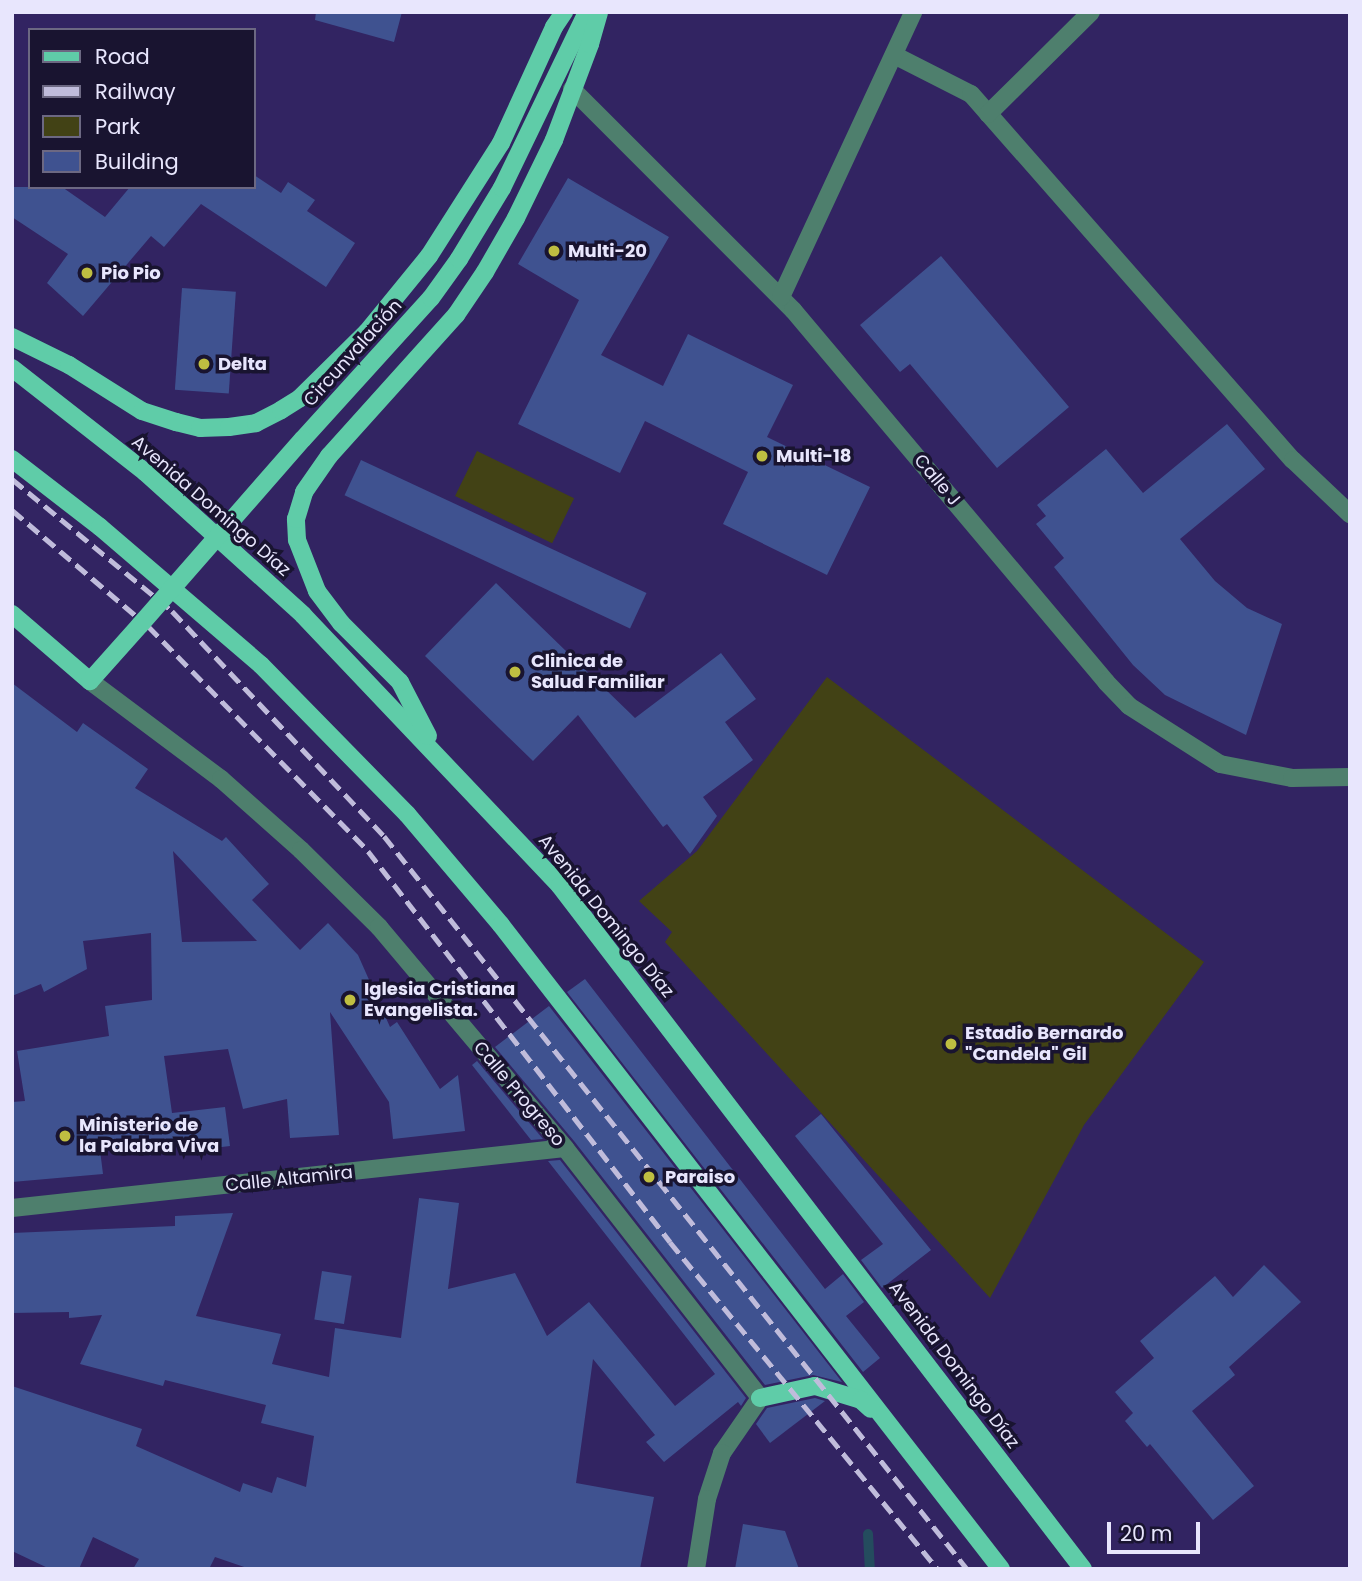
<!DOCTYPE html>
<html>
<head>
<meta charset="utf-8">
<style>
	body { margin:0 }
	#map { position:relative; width:1362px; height:1581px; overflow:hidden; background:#322462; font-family:Poppins,sans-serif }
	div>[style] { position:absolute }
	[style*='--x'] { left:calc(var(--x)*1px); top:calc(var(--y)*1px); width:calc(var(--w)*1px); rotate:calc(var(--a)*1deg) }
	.green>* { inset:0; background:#424215; transform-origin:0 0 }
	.stream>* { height:10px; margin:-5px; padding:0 5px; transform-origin:5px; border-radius:5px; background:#244c5e }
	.building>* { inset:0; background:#3f5290; transform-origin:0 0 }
	.minor>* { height:18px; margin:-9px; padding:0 9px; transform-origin:9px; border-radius:9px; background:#4e7f6d }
	.major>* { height:18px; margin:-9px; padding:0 9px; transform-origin:9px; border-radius:9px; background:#5fcca8 }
	.rail>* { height:5px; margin-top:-2.5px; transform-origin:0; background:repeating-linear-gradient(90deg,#c0bcdb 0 14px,transparent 0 21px) }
	.major-bridge>* { height:18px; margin:-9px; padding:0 9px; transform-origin:9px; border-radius:9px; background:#5fcca8 }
	.dots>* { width:19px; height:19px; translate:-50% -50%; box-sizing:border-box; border:4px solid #191430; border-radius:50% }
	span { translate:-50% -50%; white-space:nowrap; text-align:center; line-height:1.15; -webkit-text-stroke:7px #191430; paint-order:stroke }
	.poi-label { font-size:18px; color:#e8e6fd; font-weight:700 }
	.left { translate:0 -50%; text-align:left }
	.street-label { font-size:18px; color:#e8e6fd }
	.frame { position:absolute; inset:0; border:14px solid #e8e6fd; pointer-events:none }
	.legend { position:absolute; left:28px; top:28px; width:228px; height:161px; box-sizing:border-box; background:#191430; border:2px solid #6c6882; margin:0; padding:9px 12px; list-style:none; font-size:21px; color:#e8e6fd }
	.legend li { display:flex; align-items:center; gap:14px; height:35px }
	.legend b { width:35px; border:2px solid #6c6882 }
	.scale { position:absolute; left:1107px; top:1522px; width:93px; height:32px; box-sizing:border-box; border:4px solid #e8e6fd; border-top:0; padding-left:9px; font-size:21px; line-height:24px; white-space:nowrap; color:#e8e6fd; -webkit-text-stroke:5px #191430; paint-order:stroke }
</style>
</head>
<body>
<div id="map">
	<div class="green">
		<div style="left:477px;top:451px;width:108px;height:50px;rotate:26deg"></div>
		<div style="clip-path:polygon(827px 677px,1204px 962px,1084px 1125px,990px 1298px,665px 942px,672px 932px,639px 901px,697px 851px)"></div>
	</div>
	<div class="stream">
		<div style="--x:868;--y:1534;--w:35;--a:87"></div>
	</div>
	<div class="building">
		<div style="clip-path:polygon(316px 12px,402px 12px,394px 42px,315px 20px)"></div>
		<div style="clip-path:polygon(254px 175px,281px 193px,288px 182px,315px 200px,307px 211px,355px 243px,326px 287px,201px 204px,164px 247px,151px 236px,83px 316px,47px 283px,68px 254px,12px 217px,12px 187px,62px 187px,105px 217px,130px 187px,254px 187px)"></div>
		<div style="clip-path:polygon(568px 178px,669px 237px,601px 355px,663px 386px,688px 334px,793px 385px,767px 437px,870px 487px,827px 575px,723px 524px,748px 472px,645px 421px,620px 473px,518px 424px,579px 300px,518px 264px)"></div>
		<div style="clip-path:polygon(941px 256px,1069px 407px,997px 468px,910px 364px,900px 372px,860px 325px)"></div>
		<div style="left:182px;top:288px;width:54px;height:102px;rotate:4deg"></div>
		<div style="clip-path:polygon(1227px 424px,1265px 469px,1180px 539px,1215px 581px,1247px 608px,1282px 624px,1246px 735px,1165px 695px,1133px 665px,1054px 567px,1064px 558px,1036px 524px,1046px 516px,1037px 505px,1106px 449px,1143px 493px)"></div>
		<div style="left:361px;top:460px;width:315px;height:39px;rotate:25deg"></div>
		<div style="clip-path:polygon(496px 583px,635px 718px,721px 653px,756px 699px,725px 722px,753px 760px,703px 797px,717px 816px,690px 854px,667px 824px,663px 827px,578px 715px,533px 761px,425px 656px)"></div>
		<div style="clip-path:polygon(evenodd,12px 683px,77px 732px,83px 723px,148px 769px,135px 788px,222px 841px,226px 837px,269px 884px,252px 900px,300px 950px,328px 923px,358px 955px,390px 1027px,397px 1022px,440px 1089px,458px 1075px,465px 1131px,393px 1139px,389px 1102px,330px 1012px,339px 1135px,290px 1138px,287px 1099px,243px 1109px,228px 1049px,164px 1056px,172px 1113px,225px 1107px,230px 1146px,189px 1151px,187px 1139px,100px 1150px,103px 1174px,12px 1182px,12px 1102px,25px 1101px,17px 1051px,109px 1036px,105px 1006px,152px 1000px,151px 933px,83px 941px,87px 969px,44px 992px,41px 984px,12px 996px,12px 683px,173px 851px,257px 941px,182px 942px,173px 851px)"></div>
		<div style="clip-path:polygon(585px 979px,825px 1289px,843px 1274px,864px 1302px,846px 1316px,880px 1358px,863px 1372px,567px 992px)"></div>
		<div style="clip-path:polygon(549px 1006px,842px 1382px,813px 1375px,765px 1385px,574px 1141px,495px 1047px)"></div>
		<div style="clip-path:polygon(477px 1061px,543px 1139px,531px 1140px,472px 1065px)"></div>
		<div style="clip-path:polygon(821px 1114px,931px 1250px,882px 1288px,861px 1260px,883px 1244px,795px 1136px)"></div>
		<div style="clip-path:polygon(560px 1160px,746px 1398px,741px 1406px,738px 1402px,664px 1462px,646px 1442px,655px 1435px,593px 1359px,576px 1483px,654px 1497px,640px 1569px,250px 1569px,215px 1557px,209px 1569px,133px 1569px,139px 1559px,93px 1537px,79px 1569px,50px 1569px,12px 1551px,12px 1386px,142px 1429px,136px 1446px,240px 1492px,243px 1483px,272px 1493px,277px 1477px,306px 1487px,314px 1436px,261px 1423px,266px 1405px,165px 1380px,163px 1386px,80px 1364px,102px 1315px,69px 1318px,69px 1312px,12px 1313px,12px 1233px,175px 1226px,175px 1216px,233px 1213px,196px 1316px,281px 1334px,272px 1364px,329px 1377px,335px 1328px,401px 1338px,419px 1198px,459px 1203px,448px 1289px,515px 1273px,547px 1336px,589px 1302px,675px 1406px,715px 1374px,548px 1161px)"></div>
		<div style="clip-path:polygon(1264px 1265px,1301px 1302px,1229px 1367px,1235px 1375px,1192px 1411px,1254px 1486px,1213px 1520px,1150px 1444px,1147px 1447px,1125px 1421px,1133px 1413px,1115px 1392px,1154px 1358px,1140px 1341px,1215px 1276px,1233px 1297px)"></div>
		<div style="left:322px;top:1271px;width:30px;height:49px;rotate:9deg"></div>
		<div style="clip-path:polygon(815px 1398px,825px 1401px,770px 1443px,756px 1424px,767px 1408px)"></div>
		<div style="clip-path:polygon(743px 1524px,785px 1531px,799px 1569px,735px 1569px)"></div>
	</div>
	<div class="minor">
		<div style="--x:894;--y:55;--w:86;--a:26.9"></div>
		<div style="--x:971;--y:94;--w:487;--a:48.7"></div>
		<div style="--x:1293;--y:460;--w:79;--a:43.5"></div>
		<div style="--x:572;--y:89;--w:313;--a:45"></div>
		<div style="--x:793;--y:310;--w:486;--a:49.9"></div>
		<div style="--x:1106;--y:682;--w:33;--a:46"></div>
		<div style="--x:1129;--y:706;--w:108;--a:32.5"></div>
		<div style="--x:1220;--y:764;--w:73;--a:11"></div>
		<div style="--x:1292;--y:778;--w:58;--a:-1"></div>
		<div style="--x:988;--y:114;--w:145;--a:-44.7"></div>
		<div style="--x:781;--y:297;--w:314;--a:-65.1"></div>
		<div style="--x:90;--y:681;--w:164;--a:36.8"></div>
		<div style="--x:221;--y:779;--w:107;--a:41.6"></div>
		<div style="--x:301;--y:850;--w:110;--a:44.6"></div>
		<div style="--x:379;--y:927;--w:289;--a:49.9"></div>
		<div style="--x:565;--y:1148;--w:317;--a:52"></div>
		<div style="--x:760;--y:1398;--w:67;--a:124.6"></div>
		<div style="--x:722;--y:1453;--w:48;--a:108.1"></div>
		<div style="--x:707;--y:1499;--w:71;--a:98.9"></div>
		<div style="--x:12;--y:1208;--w:556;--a:-6.19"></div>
	</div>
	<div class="major">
		<div style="--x:12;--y:337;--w:64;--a:26.2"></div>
		<div style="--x:69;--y:365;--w:86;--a:32.2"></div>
		<div style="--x:142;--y:411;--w:36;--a:18"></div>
		<div style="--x:176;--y:422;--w:25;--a:14"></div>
		<div style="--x:200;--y:428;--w:29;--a:-2"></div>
		<div style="--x:229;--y:427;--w:27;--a:-8"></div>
		<div style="--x:256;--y:423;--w:28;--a:-27"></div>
		<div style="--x:281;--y:410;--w:22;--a:-32"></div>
		<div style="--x:300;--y:398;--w:94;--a:-44.6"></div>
		<div style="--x:367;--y:332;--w:98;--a:-50.8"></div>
		<div style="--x:429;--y:256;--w:134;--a:-57.5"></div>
		<div style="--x:501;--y:143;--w:128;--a:-65.4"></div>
		<div style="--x:554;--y:27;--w:18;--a:-56"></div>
		<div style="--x:12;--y:368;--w:169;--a:38"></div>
		<div style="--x:145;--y:472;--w:213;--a:42.1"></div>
		<div style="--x:303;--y:615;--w:373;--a:46.5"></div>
		<div style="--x:560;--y:886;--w:860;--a:52.56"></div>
		<div style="--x:303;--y:439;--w:190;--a:-47.8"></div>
		<div style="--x:431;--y:298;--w:48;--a:-54.3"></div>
		<div style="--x:459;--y:259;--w:83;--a:-58.8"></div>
		<div style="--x:502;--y:188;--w:195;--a:-64.2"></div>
		<div style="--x:12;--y:459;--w:111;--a:37.7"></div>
		<div style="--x:100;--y:527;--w:212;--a:40.6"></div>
		<div style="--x:261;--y:665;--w:209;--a:45.6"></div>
		<div style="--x:407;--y:814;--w:145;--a:49.7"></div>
		<div style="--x:501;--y:925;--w:815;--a:52.17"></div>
		<div style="--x:12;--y:614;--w:103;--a:40.7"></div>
		<div style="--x:90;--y:681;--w:75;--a:-48.2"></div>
		<div style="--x:428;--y:736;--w:61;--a:-117.4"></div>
		<div style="--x:400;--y:682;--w:83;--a:-135"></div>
		<div style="--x:341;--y:623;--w:40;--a:-127"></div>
		<div style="--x:317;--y:591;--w:55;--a:-111.4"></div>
		<div style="--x:297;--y:540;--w:21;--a:-93"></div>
		<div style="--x:296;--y:519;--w:28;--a:-73"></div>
		<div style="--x:304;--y:492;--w:44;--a:-55.2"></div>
		<div style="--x:329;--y:456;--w:190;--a:-48"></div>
		<div style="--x:456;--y:315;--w:52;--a:-56"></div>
		<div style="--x:485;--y:272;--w:62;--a:-60.1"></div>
		<div style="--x:516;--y:218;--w:87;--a:-64"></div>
		<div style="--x:554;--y:140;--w:103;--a:-69.4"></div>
		<div style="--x:590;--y:44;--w:33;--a:-74"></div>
		<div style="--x:760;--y:1398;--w:56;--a:-12.3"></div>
		<div style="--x:815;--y:1386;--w:48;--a:16.9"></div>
		<div style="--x:861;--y:1400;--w:13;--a:42"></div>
	</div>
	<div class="rail">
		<div style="--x:12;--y:479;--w:207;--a:39.5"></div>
		<div style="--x:172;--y:611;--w:309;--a:46.7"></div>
		<div style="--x:384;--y:836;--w:937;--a:51.5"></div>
		<div style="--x:12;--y:510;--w:179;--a:40.5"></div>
		<div style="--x:148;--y:626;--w:315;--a:45.6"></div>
		<div style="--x:368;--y:851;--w:494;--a:52.3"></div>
		<div style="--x:670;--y:1242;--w:423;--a:50.7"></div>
	</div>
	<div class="major-bridge">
		<div style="--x:140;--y:625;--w:247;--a:-48.8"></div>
	</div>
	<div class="dots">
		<div style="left:554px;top:251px;background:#bfbe41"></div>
		<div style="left:87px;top:273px;background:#bfbe41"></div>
		<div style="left:204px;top:364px;background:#bfbe41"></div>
		<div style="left:762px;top:456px;background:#bfbe41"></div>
		<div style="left:515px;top:672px;background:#bfbe41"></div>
		<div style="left:350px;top:1000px;background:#bfbe41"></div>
		<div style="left:951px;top:1044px;background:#bfbe41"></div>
		<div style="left:65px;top:1136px;background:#bfbe41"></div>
		<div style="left:649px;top:1177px;background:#bfbe41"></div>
	</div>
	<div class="poi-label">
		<span class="left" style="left:568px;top:251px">Multi-20</span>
		<span class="left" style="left:101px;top:273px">Pio Pio</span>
		<span class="left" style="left:218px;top:364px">Delta</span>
		<span class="left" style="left:776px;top:456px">Multi-18</span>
		<span class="left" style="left:531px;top:672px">Clinica de<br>Salud Familiar</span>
		<span class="left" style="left:364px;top:1000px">Iglesia Cristiana<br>Evangelista.</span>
		<span class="left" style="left:965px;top:1044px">Estadio Bernardo<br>"Candela" Gil</span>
		<span class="left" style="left:79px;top:1136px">Ministerio de<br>la Palabra Viva</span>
		<span class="left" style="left:665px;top:1177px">Paraiso</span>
	</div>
	<div class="street-label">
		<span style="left:353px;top:353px;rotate:-48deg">Circunvalación</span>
		<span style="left:937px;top:480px;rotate:50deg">Calle J</span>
		<span style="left:211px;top:506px;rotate:41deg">Avenida Domingo Díaz</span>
		<span style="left:606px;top:916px;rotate:51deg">Avenida Domingo Díaz</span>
		<span style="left:519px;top:1094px;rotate:50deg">Calle Progreso</span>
		<span style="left:289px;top:1179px;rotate:-6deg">Calle Altamira</span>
		<span style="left:954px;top:1365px;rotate:53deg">Avenida Domingo Díaz</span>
	</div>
	<div class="frame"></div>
	<ul class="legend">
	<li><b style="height:9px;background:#5fcca8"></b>Road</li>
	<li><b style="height:9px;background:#c0bcdb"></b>Railway</li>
	<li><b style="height:19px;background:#424215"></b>Park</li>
	<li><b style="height:19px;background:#3f5290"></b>Building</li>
	</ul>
	<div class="scale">20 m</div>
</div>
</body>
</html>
